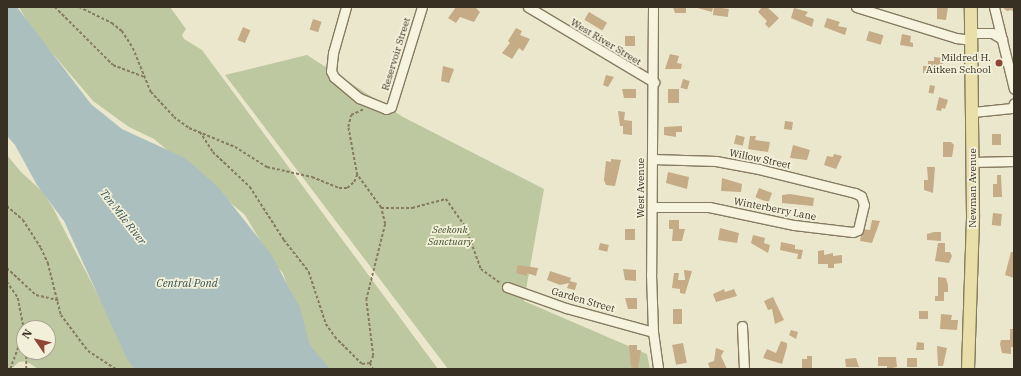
<!DOCTYPE html>
<html>
<head>
<meta charset="utf-8">
<style>
	body { margin:0 }
	#map { position:relative; width:1021px; height:376px; overflow:hidden; background:#ebe7cc; font-family:"IBM Plex Serif",serif }
	div>[style] { position:absolute }
	[style*='--x'] { left:calc(var(--x)*1px); top:calc(var(--y)*1px); width:calc(var(--w)*1px); rotate:calc(var(--a)*1deg) }
	.green>* { inset:0; background:#bdc8a0 }
	.water>* { inset:0; background:#abc0be }
	.building>* { inset:0; background:#c5ab86; transform-origin:0 0 }
	.path>* { height:1.5px; margin-top:-0.75px; transform-origin:0; background:repeating-linear-gradient(90deg,#867b61 0 3px,transparent 0 5px) }
	.roads { filter:drop-shadow(1px 0 #867b61) drop-shadow(-1px 0 #867b61) drop-shadow(0 1px #867b61) drop-shadow(0 -1px #867b61) }
	.minor>* { height:9px; margin:-4.5px; padding:0 4.5px; transform-origin:4.5px; border-radius:4.5px; background:#f6f3de }
	.major>* { height:12px; margin:-6px; padding:0 6px; transform-origin:6px; border-radius:6px; background:#e9e0a9 }
	.dots>* { width:11px; height:11px; translate:-50% -50%; box-sizing:border-box; border:2px solid #f3f0da; border-radius:50% }
	span { translate:-50% -50%; white-space:nowrap; text-align:center; line-height:1.15; -webkit-text-stroke:3.5px #f3f0da; paint-order:stroke }
	.street-label { font-size:10px; color:#383123 }
	.poi-label { font-size:10px; color:#383123 }
	.right { translate:-100% -50%; text-align:right }
	.park-label { font-size:10px; color:#42532c; font-style:italic }
	.water-label { font-size:11px; color:#345356; font-style:italic }
	.frame { position:absolute; inset:0; border:8px solid #383123; pointer-events:none }
	.north { position:absolute; left:16px; top:320px; width:40px; height:40px; box-sizing:border-box; background:#f3f0da; border:1px solid #a8a491; border-radius:50%; rotate:304deg; font-size:11px; font-weight:700; line-height:16px; text-align:center; color:#383123 }
	.north::after { content:''; display:block; margin:auto; width:14px; height:18px; background:#8f4637; clip-path:polygon(50% 0,100% 100%,50% 72%,0 100%) }
</style>
</head>
<body>
<div id="map">
	<div class="green">
		<div style="clip-path:polygon(19px 7px,170px 7px,186px 29px,182px 35px,184px 39px,202px 50px,438px 369px,329px 369px,307px 343px,283px 273px,274px 264px,245px 215px,154px 139px,129px 127px,93px 101px,31px 28px)"></div>
		<div style="clip-path:polygon(307px 55px,403px 117px,544px 189px,524px 301px,647px 354px,650px 369px,448px 369px,225px 75px)"></div>
		<div style="clip-path:polygon(evenodd,7px 155px,21px 172px,43px 192px,53px 208px,102px 303px,145px 369px,38px 369px,26px 361px,19px 362px,11px 369px,7px 369px,7px 155px,24px 328px,48px 328px,48px 352px,24px 352px,24px 328px)"></div>
	</div>
	<div class="water">
		<div style="clip-path:polygon(7px 7px,17px 7px,91px 104px,122px 129px,185px 158px,218px 187px,271px 254px,300px 308px,310px 345px,330px 369px,135px 369px,127px 359px,64px 221px,37px 185px,15px 145px,7px 136px)"></div>
	</div>
	<div class="building">
		<div style="clip-path:polygon(456px 7px,475px 7px,480px 12px,474px 22px,460px 17px,456px 23px,448px 18px)"></div>
		<div style="clip-path:polygon(673px 7px,686px 7px,686px 13px,675px 13px)"></div>
		<div style="clip-path:polygon(694px 7px,713px 7px,712px 12px)"></div>
		<div style="left:714px;top:7px;width:15px;height:8px;rotate:8deg"></div>
		<div style="clip-path:polygon(762px 7px,767px 7px,779px 18px,769px 28px,765px 24px,767px 21px,758px 12px)"></div>
		<div style="clip-path:polygon(937px 7px,948px 7px,946px 20px,937px 19px)"></div>
		<div style="clip-path:polygon(1002px 7px,1014px 7px,1014px 15px,1012px 10px,1007px 11px)"></div>
		<div style="clip-path:polygon(794px 8px,808px 12px,805px 16px,814px 19px,812px 27px,791px 18px)"></div>
		<div style="left:589px;top:12px;width:21px;height:9px;rotate:31deg"></div>
		<div style="clip-path:polygon(827px 18px,840px 22px,838px 26px,847px 28px,845px 35px,824px 27px)"></div>
		<div style="left:313px;top:19px;width:9px;height:11px;rotate:18deg"></div>
		<div style="left:243px;top:27px;width:8px;height:14px;rotate:23deg"></div>
		<div style="clip-path:polygon(516px 28px,522px 31px,520px 35px,530px 39px,523px 51px,519px 48px,512px 59px,502px 53px,510px 43px,508px 41px)"></div>
		<div style="left:869px;top:31px;width:15px;height:10px;rotate:16deg"></div>
		<div style="clip-path:polygon(902px 34px,911px 36px,910px 42px,913px 43px,913px 47px,900px 45px)"></div>
		<div style="left:625px;top:36px;width:10px;height:10px"></div>
		<div style="clip-path:polygon(670px 54px,679px 56px,677px 63px,682px 64px,681px 69px,665px 69px)"></div>
		<div style="clip-path:polygon(934px 57px,943px 58px,943px 67px,934px 67px,934px 73px,923px 73px,923px 66px,928px 66px,928px 61px,934px 61px)"></div>
		<div style="clip-path:polygon(443px 66px,454px 69px,449px 83px,441px 81px)"></div>
		<div style="clip-path:polygon(606px 75px,614px 77px,608px 87px,603px 85px)"></div>
		<div style="left:683px;top:79px;width:7px;height:9px;rotate:16deg"></div>
		<div style="left:930px;top:85px;width:5px;height:8px;rotate:11deg"></div>
		<div style="clip-path:polygon(622px 89px,636px 89px,636px 98px,624px 98px)"></div>
		<div style="left:668px;top:89px;width:11px;height:14px"></div>
		<div style="clip-path:polygon(939px 97px,948px 100px,945px 109px,942px 108px,941px 111px,936px 110px)"></div>
		<div style="clip-path:polygon(618px 111px,625px 112px,624px 120px,632px 121px,632px 135px,623px 134px,623px 126px,620px 126px)"></div>
		<div style="left:785px;top:121px;width:8px;height:8px;rotate:7deg"></div>
		<div style="clip-path:polygon(682px 126px,682px 132px,676px 132px,676px 137px,664px 135px,664px 127px)"></div>
		<div style="left:992px;top:134px;width:9px;height:11px"></div>
		<div style="left:736px;top:135px;width:9px;height:9px;rotate:13deg"></div>
		<div style="clip-path:polygon(750px 136px,756px 136px,755px 140px,770px 142px,768px 152px,748px 149px)"></div>
		<div style="clip-path:polygon(943px 142px,951px 142px,954px 145px,952px 157px,943px 157px)"></div>
		<div style="clip-path:polygon(793px 145px,810px 150px,807px 160px,790px 158px)"></div>
		<div style="clip-path:polygon(834px 154px,842px 156px,836px 169px,824px 165px,827px 156px,833px 157px)"></div>
		<div style="clip-path:polygon(611px 159px,621px 160px,615px 186px,606px 185px,604px 180px,606px 161px,611px 162px)"></div>
		<div style="clip-path:polygon(927px 167px,935px 167px,933px 193px,924px 190px,924px 180px,928px 180px)"></div>
		<div style="clip-path:polygon(668px 172px,689px 177px,687px 189px,666px 183px)"></div>
		<div style="clip-path:polygon(997px 175px,1001px 175px,1002px 197px,993px 197px,993px 184px,997px 184px)"></div>
		<div style="clip-path:polygon(722px 178px,742px 184px,741px 192px,721px 191px)"></div>
		<div style="left:759px;top:188px;width:14px;height:10px;rotate:21deg"></div>
		<div style="clip-path:polygon(790px 194px,814px 198px,813px 206px,782px 203px,782px 195px)"></div>
		<div style="left:993px;top:213px;width:9px;height:12px;rotate:6deg"></div>
		<div style="clip-path:polygon(669px 220px,679px 220px,679px 229px,685px 229px,682px 241px,672px 241px,673px 229px,669px 229px)"></div>
		<div style="clip-path:polygon(872px 220px,880px 221px,872px 243px,860px 241px,862px 229px,870px 230px)"></div>
		<div style="clip-path:polygon(720px 228px,739px 233px,737px 243px,718px 240px)"></div>
		<div style="left:625px;top:229px;width:10px;height:11px"></div>
		<div style="clip-path:polygon(934px 232px,941px 232px,941px 241px,927px 240px,927px 234px)"></div>
		<div style="clip-path:polygon(753px 235px,765px 238px,764px 243px,770px 245px,768px 253px,751px 243px)"></div>
		<div style="clip-path:polygon(781px 242px,795px 245px,795px 249px,803px 250px,801px 259px,797px 259px,798px 254px,780px 250px)"></div>
		<div style="left:600px;top:243px;width:9px;height:7px;rotate:13deg"></div>
		<div style="clip-path:polygon(938px 243px,945px 243px,945px 252px,950px 252px,952px 256px,949px 263px,935px 261px)"></div>
		<div style="clip-path:polygon(824px 250px,824px 255px,833px 253px,833px 256px,842px 255px,842px 263px,834px 264px,834px 268px,828px 268px,828px 264px,818px 264px,818px 251px)"></div>
		<div style="clip-path:polygon(1011px 252px,1014px 252px,1014px 278px,1005px 275px)"></div>
		<div style="clip-path:polygon(518px 265px,538px 268px,536px 276px,527px 273px,527px 276px,516px 273px)"></div>
		<div style="clip-path:polygon(623px 269px,636px 270px,636px 281px,625px 280px)"></div>
		<div style="clip-path:polygon(684px 270px,692px 271px,685px 294px,680px 293px,680px 289px,672px 288px,674px 273px,679px 273px,678px 280px,685px 280px)"></div>
		<div style="clip-path:polygon(550px 271px,571px 278px,570px 281px,577px 283px,575px 290px,567px 288px,569px 283px,560px 285px,547px 280px)"></div>
		<div style="clip-path:polygon(938px 277px,946px 278px,948px 285px,948px 292px,944px 292px,944px 301px,935px 301px,935px 296px,938px 296px)"></div>
		<div style="clip-path:polygon(724px 289px,725px 292px,734px 289px,737px 296px,716px 302px,713px 294px)"></div>
		<div style="clip-path:polygon(773px 297px,784px 320px,775px 324px,772px 309px,768px 310px,764px 301px)"></div>
		<div style="clip-path:polygon(625px 298px,637px 298px,637px 309px,628px 309px)"></div>
		<div style="left:673px;top:309px;width:9px;height:15px"></div>
		<div style="left:919px;top:311px;width:9px;height:8px"></div>
		<div style="clip-path:polygon(941px 314px,952px 315px,951px 320px,958px 320px,957px 330px,940px 329px)"></div>
		<div style="clip-path:polygon(1010px 329px,1014px 329px,1014px 347px,1011px 347px,1011px 354px,1002px 353px,1000px 344px,1001px 340px,1010px 340px)"></div>
		<div style="clip-path:polygon(791px 330px,798px 332px,796px 339px,789px 335px)"></div>
		<div style="clip-path:polygon(781px 341px,787px 343px,787px 347px,782px 364px,763px 358px,767px 349px,776px 353px)"></div>
		<div style="clip-path:polygon(917px 342px,924px 343px,924px 350px,916px 350px)"></div>
		<div style="left:683px;top:343px;width:20px;height:11px;rotate:79deg"></div>
		<div style="clip-path:polygon(629px 345px,637px 345px,637px 350px,641px 350px,638px 369px,631px 367px)"></div>
		<div style="clip-path:polygon(937px 346px,947px 348px,943px 366px,938px 366px)"></div>
		<div style="clip-path:polygon(716px 348px,724px 351px,721px 356px,727px 369px,710px 369px,708px 363px,714px 361px)"></div>
		<div style="clip-path:polygon(807px 356px,812px 356px,812px 369px,802px 369px,802px 359px,807px 359px)"></div>
		<div style="clip-path:polygon(878px 357px,896px 357px,897px 367px,887px 369px,887px 366px,878px 366px)"></div>
		<div style="clip-path:polygon(856px 358px,859px 367px,846px 367px,845px 359px)"></div>
		<div style="left:907px;top:358px;width:10px;height:9px"></div>
	</div>
	<div class="path">
		<div style="--x:55;--y:7;--w:82;--a:45"></div>
		<div style="--x:113;--y:65;--w:34;--a:21"></div>
		<div style="--x:79;--y:7;--w:37;--a:26"></div>
		<div style="--x:112;--y:23;--w:13;--a:39"></div>
		<div style="--x:122;--y:31;--w:20;--a:57"></div>
		<div style="--x:133;--y:48;--w:48;--a:67.8"></div>
		<div style="--x:151;--y:92;--w:34;--a:47"></div>
		<div style="--x:174;--y:117;--w:19;--a:36"></div>
		<div style="--x:189;--y:128;--w:50;--a:22.4"></div>
		<div style="--x:235;--y:147;--w:38;--a:32"></div>
		<div style="--x:267;--y:167;--w:46;--a:12.5"></div>
		<div style="--x:312;--y:177;--w:29;--a:22"></div>
		<div style="--x:339;--y:188;--w:8;--a:0"></div>
		<div style="--x:347;--y:188;--w:9;--a:-41"></div>
		<div style="--x:354;--y:182;--w:8;--a:-67"></div>
		<div style="--x:357;--y:175;--w:49;--a:-100.6"></div>
		<div style="--x:348;--y:127;--w:12;--a:-76"></div>
		<div style="--x:351;--y:115;--w:14;--a:-25"></div>
		<div style="--x:200;--y:132;--w:24;--a:57"></div>
		<div style="--x:213;--y:152;--w:51;--a:43.4"></div>
		<div style="--x:250;--y:187;--w:63;--a:57.3"></div>
		<div style="--x:284;--y:240;--w:41;--a:52"></div>
		<div style="--x:309;--y:272;--w:55;--a:71.9"></div>
		<div style="--x:326;--y:324;--w:16;--a:55"></div>
		<div style="--x:335;--y:337;--w:38;--a:45"></div>
		<div style="--x:362;--y:364;--w:8;--a:-7"></div>
		<div style="--x:370;--y:363;--w:8;--a:-67"></div>
		<div style="--x:373;--y:356;--w:56;--a:-97.1"></div>
		<div style="--x:366;--y:300;--w:78;--a:-76"></div>
		<div style="--x:385;--y:224;--w:16;--a:-104"></div>
		<div style="--x:381;--y:208;--w:41;--a:-126"></div>
		<div style="--x:7;--y:206;--w:21;--a:41"></div>
		<div style="--x:23;--y:220;--w:33;--a:57"></div>
		<div style="--x:41;--y:248;--w:17;--a:65"></div>
		<div style="--x:48;--y:263;--w:54;--a:76"></div>
		<div style="--x:61;--y:315;--w:45;--a:53.1"></div>
		<div style="--x:88;--y:351;--w:33;--a:33"></div>
		<div style="--x:381;--y:208;--w:31;--a:0"></div>
		<div style="--x:412;--y:208;--w:35;--a:-15"></div>
		<div style="--x:446;--y:199;--w:35;--a:55"></div>
		<div style="--x:466;--y:228;--w:44;--a:69.9"></div>
		<div style="--x:481;--y:269;--w:24;--a:36"></div>
		<div style="--x:7;--y:268;--w:40;--a:43"></div>
		<div style="--x:36;--y:295;--w:23;--a:13"></div>
		<div style="--x:7;--y:282;--w:19;--a:55"></div>
		<div style="--x:18;--y:298;--w:31;--a:79"></div>
		<div style="--x:370;--y:363;--w:7;--a:63"></div>
		<div style="--x:10;--y:369;--w:40;--a:-69.8"></div>
		<div style="--x:26;--y:369;--w:17;--a:-90"></div>
	</div>
	<div class="roads">
		<div class="minor">
			<div style="--x:346;--y:7;--w:48;--a:105.8"></div>
			<div style="--x:333;--y:53;--w:18;--a:96"></div>
			<div style="--x:331;--y:71;--w:7;--a:63"></div>
			<div style="--x:334;--y:77;--w:33;--a:40"></div>
			<div style="--x:359;--y:98;--w:29;--a:22"></div>
			<div style="--x:386;--y:109;--w:5;--a:-22"></div>
			<div style="--x:391;--y:107;--w:105;--a:-72.8"></div>
			<div style="--x:528;--y:7;--w:147;--a:30.8"></div>
			<div style="--x:653;--y:7;--w:267;--a:90.4"></div>
			<div style="--x:651;--y:274;--w:58;--a:88"></div>
			<div style="--x:653;--y:332;--w:37;--a:82"></div>
			<div style="--x:856;--y:7;--w:105;--a:17.2"></div>
			<div style="--x:956;--y:38;--w:16;--a:7"></div>
			<div style="--x:994;--y:7;--w:84;--a:76.3"></div>
			<div style="--x:972;--y:33;--w:20;--a:0"></div>
			<div style="--x:992;--y:33;--w:12;--a:31"></div>
			<div style="--x:973;--y:112;--w:39;--a:-6"></div>
			<div style="--x:1012;--y:108;--w:5;--a:-68"></div>
			<div style="--x:973;--y:162;--w:41;--a:-1.4"></div>
			<div style="--x:652;--y:207;--w:57;--a:0"></div>
			<div style="--x:709;--y:207;--w:87;--a:12"></div>
			<div style="--x:794;--y:225;--w:59;--a:6.8"></div>
			<div style="--x:853;--y:232;--w:5;--a:-22"></div>
			<div style="--x:858;--y:230;--w:26;--a:-77"></div>
			<div style="--x:864;--y:205;--w:9;--a:-108"></div>
			<div style="--x:861;--y:196;--w:7;--a:-153"></div>
			<div style="--x:855;--y:193;--w:99;--a:-166"></div>
			<div style="--x:759;--y:169;--w:44;--a:-169.5"></div>
			<div style="--x:716;--y:161;--w:64;--a:-178.2"></div>
			<div style="--x:507;--y:287;--w:63;--a:19.6"></div>
			<div style="--x:566;--y:308;--w:90;--a:15.4"></div>
			<div style="--x:742;--y:326;--w:43;--a:87.3"></div>
		</div>
		<div class="major">
			<div style="--x:968;--y:369;--w:154;--a:-88.1"></div>
			<div style="--x:973;--y:215;--w:208;--a:-90.6"></div>
		</div>
	</div>
	<div class="dots">
		<div style="left:999px;top:63px;background:#8f4637"></div>
	</div>
	<div class="street-label">
		<span style="left:606px;top:42px;rotate:31deg">West River Street</span>
		<span style="left:396px;top:54px;rotate:-73deg">Reservoir Street</span>
		<span style="left:760px;top:159px;rotate:12deg">Willow Street</span>
		<span style="left:641px;top:188px;rotate:-90deg">West Avenue</span>
		<span style="left:973px;top:188px;rotate:-90deg">Newman Avenue</span>
		<span style="left:775px;top:209px;rotate:11deg">Winterberry Lane</span>
		<span style="left:583px;top:300px;rotate:16deg">Garden Street</span>
	</div>
	<div class="poi-label">
		<span class="right" style="left:991px;top:63px">Mildred H.<br>Aitken School</span>
	</div>
	<div class="park-label">
		<span style="left:450px;top:235px">Seekonk<br>Sanctuary</span>
	</div>
	<div class="water-label">
		<span style="left:123px;top:217px;rotate:52deg">Ten Mile River</span>
		<span style="left:187px;top:283px">Central Pond</span>
	</div>
	<div class="frame"></div>
	<div class="north">N</div>
</div>
</body>
</html>
